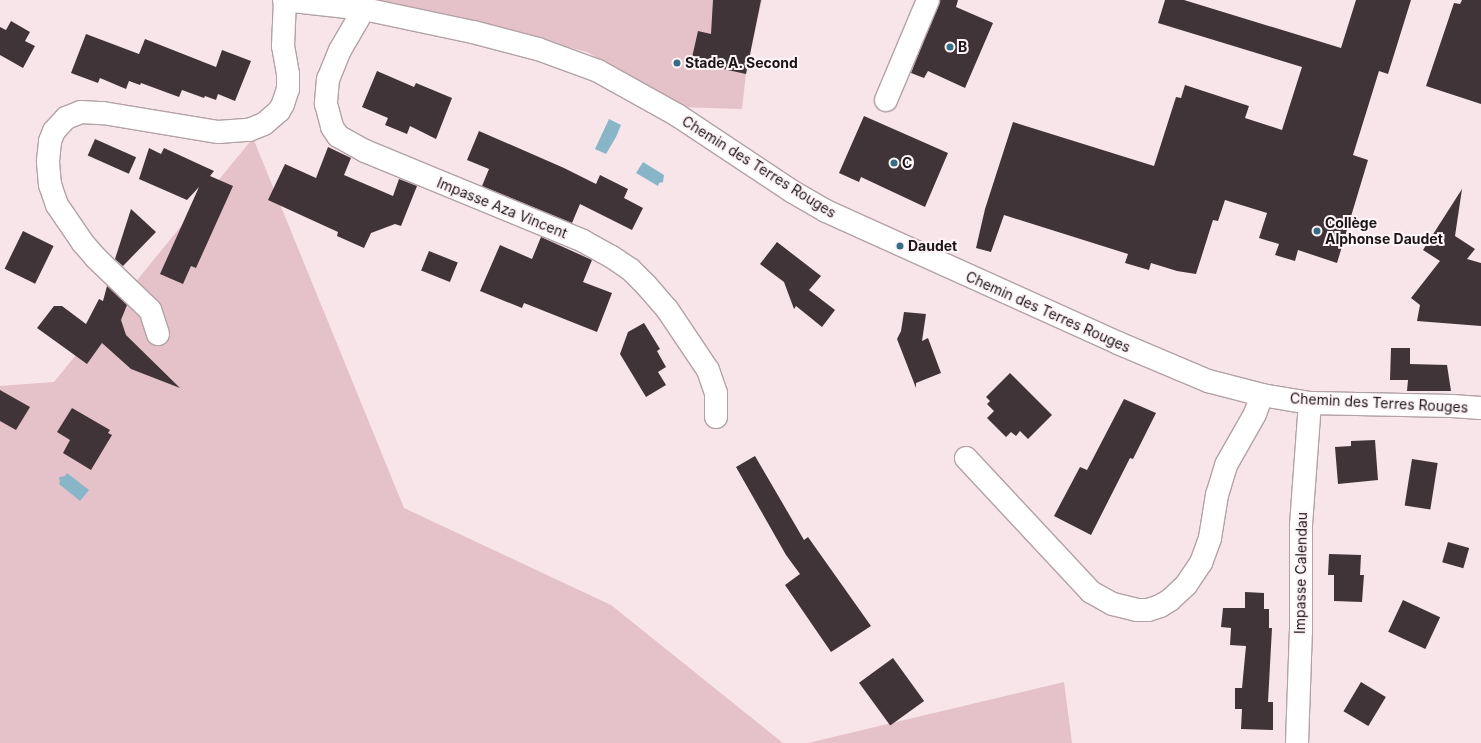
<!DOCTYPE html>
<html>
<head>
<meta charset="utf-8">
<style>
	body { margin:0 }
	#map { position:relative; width:1481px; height:743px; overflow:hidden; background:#f7e5e9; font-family:Inter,sans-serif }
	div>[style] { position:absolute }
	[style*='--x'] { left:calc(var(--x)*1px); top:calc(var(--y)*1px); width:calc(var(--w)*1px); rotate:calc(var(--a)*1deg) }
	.green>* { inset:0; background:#e5c1ca }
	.water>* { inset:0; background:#89b5c9 }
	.building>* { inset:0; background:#413438; transform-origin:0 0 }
	.roads { filter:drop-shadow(1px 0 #b2a2a6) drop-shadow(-1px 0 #b2a2a6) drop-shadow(0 1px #b2a2a6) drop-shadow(0 -1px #b2a2a6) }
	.minor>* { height:22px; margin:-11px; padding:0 11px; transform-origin:11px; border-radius:11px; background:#fff }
	.major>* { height:22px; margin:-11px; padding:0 11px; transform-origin:11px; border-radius:11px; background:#fff }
	.dots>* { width:11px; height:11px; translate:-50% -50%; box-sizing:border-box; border:2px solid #fff4f7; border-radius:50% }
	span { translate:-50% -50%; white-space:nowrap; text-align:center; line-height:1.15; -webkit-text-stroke:4px #fff4f7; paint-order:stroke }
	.poi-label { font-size:14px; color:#1b1517; font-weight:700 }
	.left { translate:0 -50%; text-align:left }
	.street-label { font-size:14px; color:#1b1517 }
</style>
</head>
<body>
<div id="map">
	<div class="green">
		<div style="clip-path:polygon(370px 0,762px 0,746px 73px,742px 109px,681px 107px,587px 52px,394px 3px)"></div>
		<div style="clip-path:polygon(253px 138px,404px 508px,611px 605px,783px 743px,0 743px,0 386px,54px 382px)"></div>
		<div style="clip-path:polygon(1064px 682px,1072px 743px,808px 743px)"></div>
	</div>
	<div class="water">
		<div style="clip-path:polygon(609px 119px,621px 125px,616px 137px,606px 154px,595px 149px)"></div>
		<div style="clip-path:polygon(643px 162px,664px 175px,663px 182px,659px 183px,658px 186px,636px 173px)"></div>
		<div style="clip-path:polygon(67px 473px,89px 490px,80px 501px,59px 484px,60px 482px,59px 477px,65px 476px)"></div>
	</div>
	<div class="building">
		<div style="clip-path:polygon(713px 0,761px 0,746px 74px,691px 62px,698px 31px,711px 34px)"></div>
		<div style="clip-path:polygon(940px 0,958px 0,956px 7px,993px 23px,965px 88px,928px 71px,924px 78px,911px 73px)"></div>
		<div style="clip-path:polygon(1165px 0,1184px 0,1341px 48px,1356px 0,1411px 0,1388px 74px,1379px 71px,1353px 155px,1368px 160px,1337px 263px,1298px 250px,1295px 261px,1275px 255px,1279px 244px,1259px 238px,1267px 213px,1225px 200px,1218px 221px,1213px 220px,1196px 274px,1177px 271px,1151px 263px,1149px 270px,1125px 263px,1128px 254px,1004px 215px,991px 252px,976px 248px,985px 209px,1013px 122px,1154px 166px,1176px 97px,1181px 98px,1185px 85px,1249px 106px,1245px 118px,1282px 130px,1302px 67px,1158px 23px)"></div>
		<div style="clip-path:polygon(1462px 0,1481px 0,1481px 104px,1426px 86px,1454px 3px,1460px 4px)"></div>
		<div style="clip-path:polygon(11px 21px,30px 32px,25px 41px,35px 46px,23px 68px,0 55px,0 27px,6px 30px)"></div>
		<div style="clip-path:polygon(86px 34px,139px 54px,145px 39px,216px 67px,222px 50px,251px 61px,235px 101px,218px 94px,216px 100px,205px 96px,204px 98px,182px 90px,179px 97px,141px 83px,140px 85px,129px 81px,126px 89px,100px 78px,98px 83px,71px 73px)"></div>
		<div style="clip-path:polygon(377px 71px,414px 87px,416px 83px,452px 98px,436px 139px,410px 126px,407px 134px,385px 125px,388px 118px,362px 107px)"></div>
		<div style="clip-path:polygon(864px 116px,948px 153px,925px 207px,861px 177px,859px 182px,839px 173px)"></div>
		<div style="clip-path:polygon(479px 131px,564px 168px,596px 184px,600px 175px,628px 189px,624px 198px,643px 208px,632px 230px,580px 204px,572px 223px,482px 186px,489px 169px,467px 160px)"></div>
		<div style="left:95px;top:139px;width:45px;height:18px;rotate:24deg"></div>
		<div style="clip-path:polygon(328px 147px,351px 158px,344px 175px,393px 196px,399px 179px,417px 186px,401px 226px,395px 224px,371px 233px,364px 248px,337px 236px,338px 232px,268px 200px,285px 164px,316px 178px)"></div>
		<div style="clip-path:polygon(149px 148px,161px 154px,164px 148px,214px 171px,210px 176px,233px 186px,196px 268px,191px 266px,183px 284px,160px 274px,199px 187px,187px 200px,139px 179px)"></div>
		<div style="clip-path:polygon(1462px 189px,1455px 236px,1475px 249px,1467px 259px,1481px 263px,1481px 326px,1417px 321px,1420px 305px,1411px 298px,1440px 261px,1423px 250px)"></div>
		<div style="clip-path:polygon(131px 209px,156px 232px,123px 266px,115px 259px)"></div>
		<div style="left:23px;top:231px;width:34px;height:42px;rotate:26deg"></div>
		<div style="clip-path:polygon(541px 237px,592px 260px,583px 282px,612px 293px,597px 332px,524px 303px,522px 308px,480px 291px,500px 245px,532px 259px)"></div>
		<div style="clip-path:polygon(777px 242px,821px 276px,809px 290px,835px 310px,822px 327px,796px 306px,794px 309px,784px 282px,760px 264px)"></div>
		<div style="left:429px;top:251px;width:31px;height:21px;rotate:22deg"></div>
		<div style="clip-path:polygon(107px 286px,127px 305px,121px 320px,126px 335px,180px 388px,131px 369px,102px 343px,87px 364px,37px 328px,54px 306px,62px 306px,86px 324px,99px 299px,103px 301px)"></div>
		<div style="clip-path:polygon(904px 312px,926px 314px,922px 341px,928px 338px,941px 373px,916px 383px,916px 388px,897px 339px,901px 331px)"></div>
		<div style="clip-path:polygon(644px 323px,660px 349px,657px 351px,666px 367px,658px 372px,666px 385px,646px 397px,620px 354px,628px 332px)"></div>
		<div style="clip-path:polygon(1391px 348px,1410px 348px,1410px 364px,1447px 365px,1451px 391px,1407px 391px,1408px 380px,1390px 380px)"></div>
		<div style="clip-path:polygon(1010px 373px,1052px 415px,1028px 439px,1020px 431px,1016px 436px,1011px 432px,1006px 437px,987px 418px,994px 411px,987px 404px,990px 401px,986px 397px)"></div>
		<div style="clip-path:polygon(0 390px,30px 407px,16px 430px,0 421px)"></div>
		<div style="clip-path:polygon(1124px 399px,1156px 413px,1133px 459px,1130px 458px,1091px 535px,1054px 516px,1080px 467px,1087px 470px)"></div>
		<div style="clip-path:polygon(72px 408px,110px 430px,108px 433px,112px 435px,91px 470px,63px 453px,70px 440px,57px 432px)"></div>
		<div style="clip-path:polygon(1375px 440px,1378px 480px,1338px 484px,1335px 447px,1351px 446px,1351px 441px)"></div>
		<div style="clip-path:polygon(755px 456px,804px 540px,808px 537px,871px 626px,831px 652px,785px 585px,800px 574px,786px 555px,736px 467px)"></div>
		<div style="left:1412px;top:459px;width:26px;height:47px;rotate:9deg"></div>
		<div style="left:1448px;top:542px;width:22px;height:21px;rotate:16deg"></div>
		<div style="clip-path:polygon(1329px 554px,1361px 555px,1360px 575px,1364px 575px,1362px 602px,1334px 601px,1334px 575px,1328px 575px)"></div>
		<div style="clip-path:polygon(1245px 592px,1264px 593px,1264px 609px,1269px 609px,1269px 628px,1272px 628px,1268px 702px,1273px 702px,1273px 730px,1241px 729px,1242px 709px,1235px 709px,1235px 688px,1242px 688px,1246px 646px,1230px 645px,1231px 628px,1221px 627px,1223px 608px,1245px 608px)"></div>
		<div style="left:1403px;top:600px;width:41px;height:35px;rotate:25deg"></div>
		<div style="left:893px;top:658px;width:53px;height:42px;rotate:54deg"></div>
		<div style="left:1361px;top:682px;width:29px;height:34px;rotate:31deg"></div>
	</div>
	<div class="roads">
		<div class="minor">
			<div style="--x:364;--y:9;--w:48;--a:120.3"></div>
			<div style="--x:340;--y:50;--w:31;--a:112"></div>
			<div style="--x:328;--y:79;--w:25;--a:95"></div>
			<div style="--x:326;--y:104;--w:24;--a:75"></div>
			<div style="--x:332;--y:127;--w:11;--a:56"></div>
			<div style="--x:338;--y:136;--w:31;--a:29"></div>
			<div style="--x:365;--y:151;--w:236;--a:22.4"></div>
			<div style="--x:583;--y:241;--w:33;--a:29"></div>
			<div style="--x:612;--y:257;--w:22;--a:34"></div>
			<div style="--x:630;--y:269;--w:23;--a:45"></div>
			<div style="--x:646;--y:285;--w:32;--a:49"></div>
			<div style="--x:667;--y:309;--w:73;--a:56.1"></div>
			<div style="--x:708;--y:370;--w:24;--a:71"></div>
			<div style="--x:716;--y:393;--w:24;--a:90"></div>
			<div style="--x:886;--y:100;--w:108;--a:-67.2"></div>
			<div style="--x:158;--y:334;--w:25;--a:-108"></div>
			<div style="--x:150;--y:310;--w:75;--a:-136.1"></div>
			<div style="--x:96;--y:258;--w:20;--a:-131"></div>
			<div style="--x:83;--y:243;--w:46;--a:-124.4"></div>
			<div style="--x:57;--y:205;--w:21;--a:-109"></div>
			<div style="--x:50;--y:185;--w:24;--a:-95"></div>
			<div style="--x:48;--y:161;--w:20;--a:-84"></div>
			<div style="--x:50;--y:141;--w:11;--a:-68"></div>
			<div style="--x:54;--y:131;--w:18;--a:-47"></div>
			<div style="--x:66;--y:118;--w:16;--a:-22"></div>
			<div style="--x:81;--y:112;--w:22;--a:3"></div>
			<div style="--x:103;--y:113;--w:117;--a:9.4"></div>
			<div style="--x:218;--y:132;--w:31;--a:-4"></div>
			<div style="--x:249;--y:130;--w:16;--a:-22"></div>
			<div style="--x:264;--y:124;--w:20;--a:-41"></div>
			<div style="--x:279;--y:111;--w:8;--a:-60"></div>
			<div style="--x:283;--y:104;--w:16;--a:-72"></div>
			<div style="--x:288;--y:89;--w:15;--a:-90"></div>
			<div style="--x:288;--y:74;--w:28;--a:-100"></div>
			<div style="--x:283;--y:46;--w:46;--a:-87.5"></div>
			<div style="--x:966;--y:458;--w:183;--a:47"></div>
			<div style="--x:1091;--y:592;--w:25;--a:29"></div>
			<div style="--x:1113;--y:604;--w:25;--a:14"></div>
			<div style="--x:1137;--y:610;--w:11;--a:0"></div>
			<div style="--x:1148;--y:610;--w:13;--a:-18"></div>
			<div style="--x:1160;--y:606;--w:12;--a:-31"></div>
			<div style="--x:1170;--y:600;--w:22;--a:-43"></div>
			<div style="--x:1186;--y:585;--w:27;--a:-56"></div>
			<div style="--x:1201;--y:563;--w:27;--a:-70"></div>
			<div style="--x:1210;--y:538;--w:44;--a:-80.8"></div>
			<div style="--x:1217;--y:495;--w:31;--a:-73"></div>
			<div style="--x:1226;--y:465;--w:59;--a:-60.4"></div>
			<div style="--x:1255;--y:414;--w:20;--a:-70"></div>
			<div style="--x:1297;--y:743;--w:112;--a:-88"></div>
			<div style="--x:1301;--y:631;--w:106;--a:-90"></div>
			<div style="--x:1301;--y:525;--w:122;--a:-85.8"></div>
		</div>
		<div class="major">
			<div style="--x:284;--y:0;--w:81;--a:6.4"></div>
			<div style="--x:364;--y:9;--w:111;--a:11.9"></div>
			<div style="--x:473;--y:32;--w:67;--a:14.7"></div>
			<div style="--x:538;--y:49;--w:64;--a:20.1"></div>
			<div style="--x:598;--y:71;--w:90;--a:29.1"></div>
			<div style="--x:677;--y:115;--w:139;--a:33.6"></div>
			<div style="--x:793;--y:192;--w:38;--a:30"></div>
			<div style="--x:826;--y:211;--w:320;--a:24.3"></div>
			<div style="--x:1118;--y:343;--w:98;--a:22.9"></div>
			<div style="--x:1208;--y:381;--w:56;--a:14.5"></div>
			<div style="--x:1262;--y:395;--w:49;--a:9.5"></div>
			<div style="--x:1310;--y:403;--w:142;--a:1.2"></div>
			<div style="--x:1452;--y:406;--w:29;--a:4"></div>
		</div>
	</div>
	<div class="dots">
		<div style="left:950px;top:47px;background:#356f87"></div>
		<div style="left:677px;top:63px;background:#356f87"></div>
		<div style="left:894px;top:163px;background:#356f87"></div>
		<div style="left:1317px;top:231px;background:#356f87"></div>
		<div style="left:900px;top:246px;background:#356f87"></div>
	</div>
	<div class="poi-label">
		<span class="left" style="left:958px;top:47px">B</span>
		<span class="left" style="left:685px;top:63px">Stade A. Second</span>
		<span class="left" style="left:902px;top:163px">C</span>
		<span class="left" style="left:1325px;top:231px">Collège<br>Alphonse Daudet</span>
		<span class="left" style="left:908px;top:246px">Daudet</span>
	</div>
	<div class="street-label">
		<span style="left:759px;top:167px;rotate:32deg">Chemin des Terres Rouges</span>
		<span style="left:502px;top:208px;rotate:22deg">Impasse Aza Vincent</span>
		<span style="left:1048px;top:312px;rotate:24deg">Chemin des Terres Rouges</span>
		<span style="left:1379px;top:403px;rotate:3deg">Chemin des Terres Rouges</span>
		<span style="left:1301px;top:573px;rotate:-89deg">Impasse Calendau</span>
	</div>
</div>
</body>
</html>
